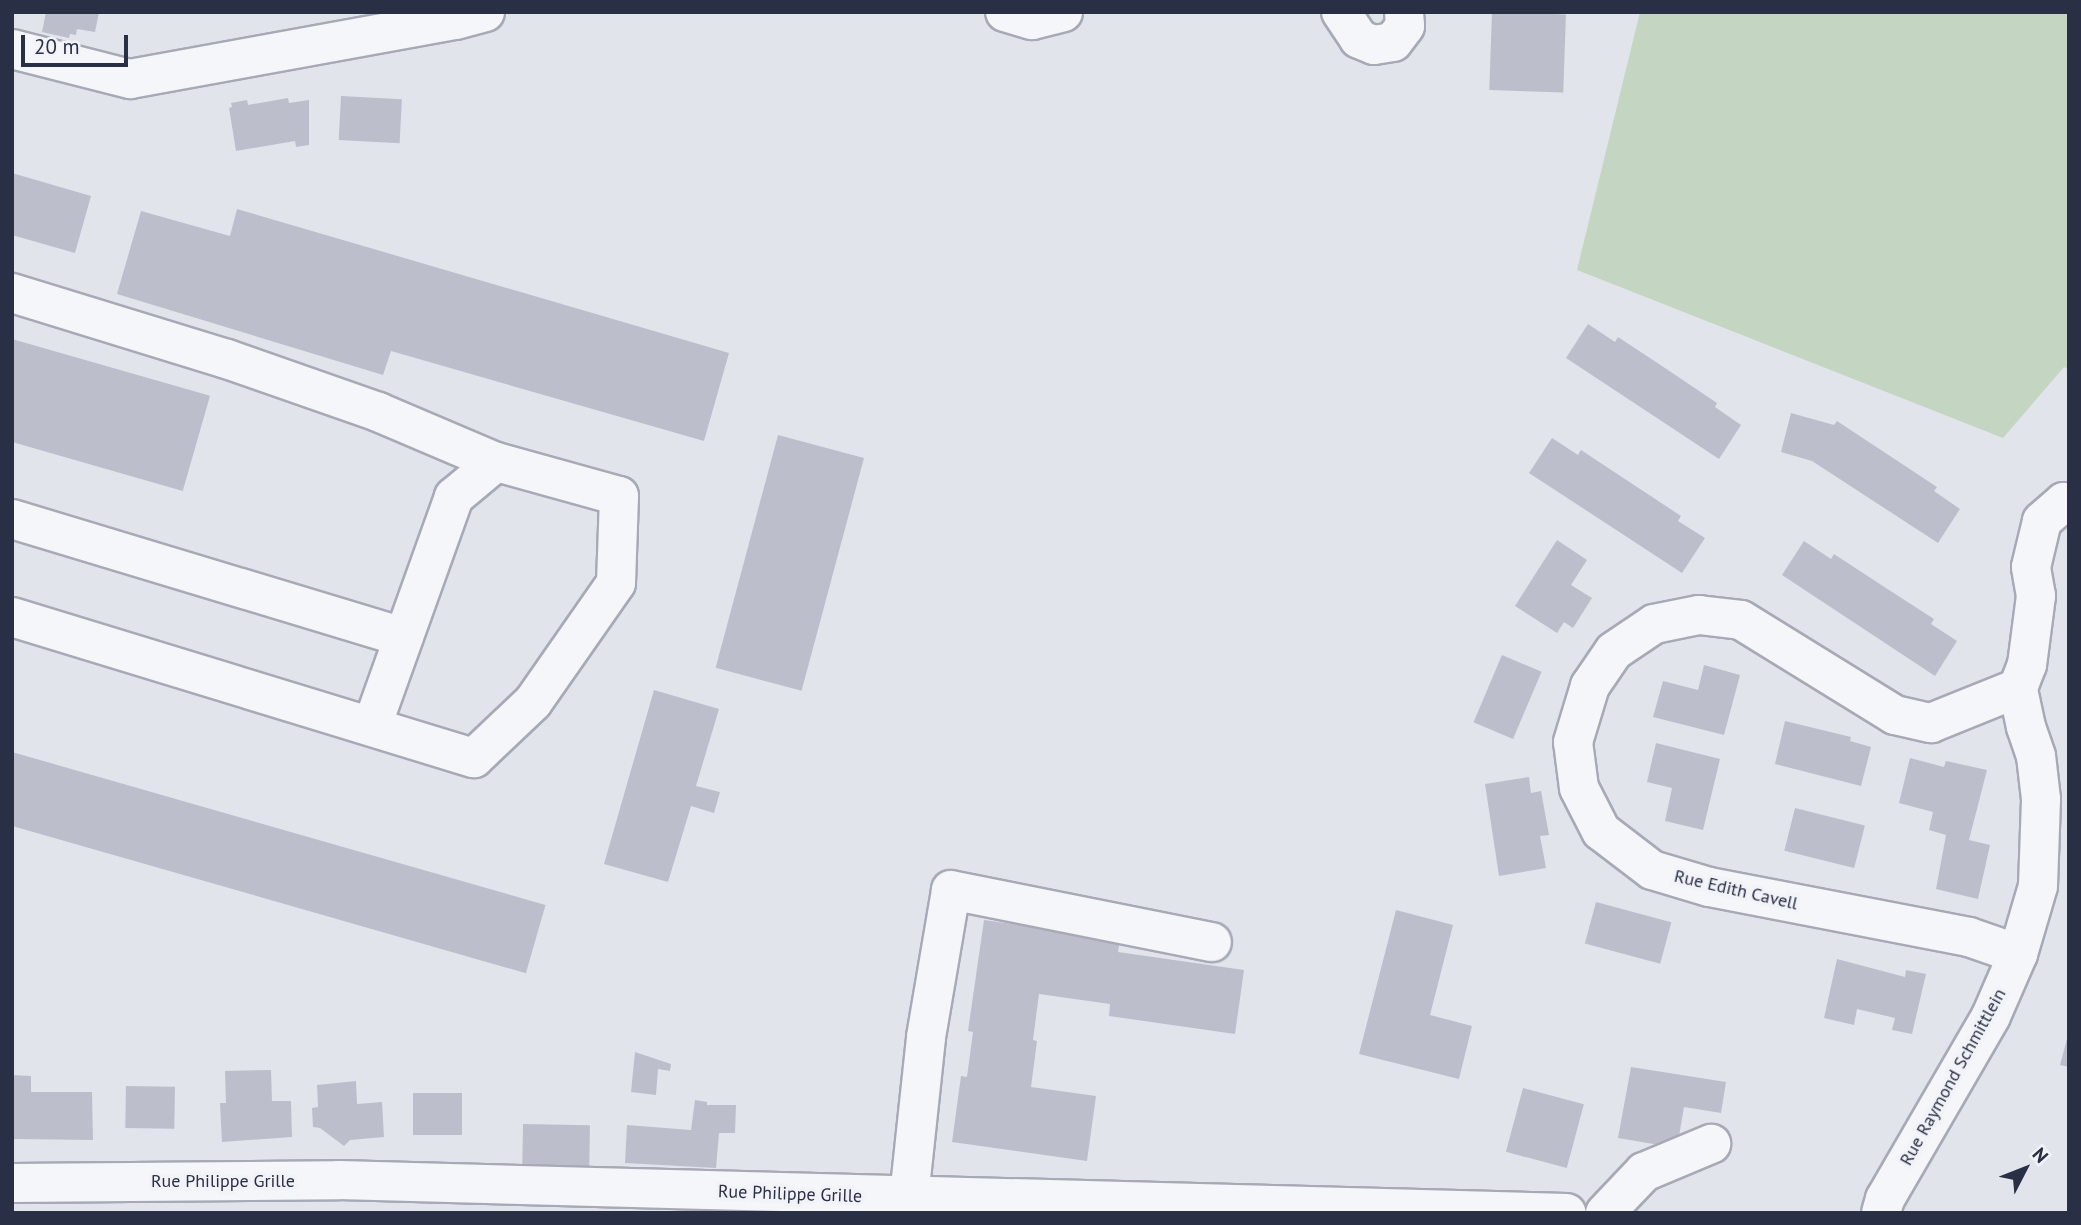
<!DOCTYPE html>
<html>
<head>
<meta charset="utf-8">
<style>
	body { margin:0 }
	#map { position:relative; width:2081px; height:1225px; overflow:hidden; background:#e2e4eb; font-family:"PT Sans",sans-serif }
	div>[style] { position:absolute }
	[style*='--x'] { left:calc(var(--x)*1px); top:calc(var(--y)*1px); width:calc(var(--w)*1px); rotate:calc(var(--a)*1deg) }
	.green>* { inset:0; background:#c4d5c2 }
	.building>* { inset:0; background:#bcbfcb; transform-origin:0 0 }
	.roads { filter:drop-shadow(2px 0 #a7aab6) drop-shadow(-2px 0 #a7aab6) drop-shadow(0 2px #a7aab6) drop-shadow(0 -2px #a7aab6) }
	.minor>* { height:38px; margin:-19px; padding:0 19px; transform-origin:19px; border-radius:19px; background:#f5f6f9 }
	span { translate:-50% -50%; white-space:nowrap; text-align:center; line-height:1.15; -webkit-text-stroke:7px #f1f3f8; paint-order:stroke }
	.street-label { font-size:18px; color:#292f44 }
	.frame { position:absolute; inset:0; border:14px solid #292f44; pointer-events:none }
	.north { position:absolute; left:1990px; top:1134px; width:70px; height:70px; -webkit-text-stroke:5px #f1f3f8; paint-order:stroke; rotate:48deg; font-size:19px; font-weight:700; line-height:28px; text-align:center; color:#292f44 }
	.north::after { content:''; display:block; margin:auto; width:24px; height:32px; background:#292f44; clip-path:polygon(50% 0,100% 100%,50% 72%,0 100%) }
	.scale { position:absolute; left:21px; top:35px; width:107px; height:32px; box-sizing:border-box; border:4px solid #292f44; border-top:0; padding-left:9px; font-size:21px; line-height:24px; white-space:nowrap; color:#292f44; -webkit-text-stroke:5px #f1f3f8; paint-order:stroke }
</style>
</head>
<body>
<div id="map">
	<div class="green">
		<div style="clip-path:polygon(1640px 12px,2069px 12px,2069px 370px,2064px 367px,2003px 438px,1577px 270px)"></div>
	</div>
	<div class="building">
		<div style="clip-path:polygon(46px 12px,99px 12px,95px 32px,77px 29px,76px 35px,70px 34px,69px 38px,42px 32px)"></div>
		<div style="left:1492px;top:12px;width:74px;height:78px;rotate:2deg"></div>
		<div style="left:341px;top:96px;width:61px;height:44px;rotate:3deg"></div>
		<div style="clip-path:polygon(288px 98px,289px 103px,309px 100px,309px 145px,296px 147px,295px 141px,236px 151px,229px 108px,232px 107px,231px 103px,247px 100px,248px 105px)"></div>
		<div style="clip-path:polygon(12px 173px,91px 196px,75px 253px,12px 235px)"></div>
		<div style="clip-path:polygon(237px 209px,729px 353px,704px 441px,391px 351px,383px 375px,117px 294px,141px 211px,230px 236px)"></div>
		<div style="clip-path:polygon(1588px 324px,1615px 342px,1618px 337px,1662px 366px,1717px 403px,1715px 407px,1741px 425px,1719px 459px,1566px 358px)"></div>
		<div style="left:12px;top:339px;width:206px;height:99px;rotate:16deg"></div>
		<div style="clip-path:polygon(1791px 413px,1834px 425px,1837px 421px,1937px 487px,1934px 491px,1960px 509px,1938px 543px,1812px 461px,1781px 452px)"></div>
		<div style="left:778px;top:435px;width:89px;height:241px;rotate:15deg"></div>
		<div style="clip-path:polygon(1552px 438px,1578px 455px,1581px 450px,1681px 516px,1678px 521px,1705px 538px,1682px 573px,1529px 473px)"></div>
		<div style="clip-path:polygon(1557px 540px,1587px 560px,1571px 585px,1592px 598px,1573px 628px,1564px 622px,1557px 633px,1515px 606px)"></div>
		<div style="clip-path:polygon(1804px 541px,1831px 559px,1834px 554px,1889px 590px,1934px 619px,1931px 624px,1957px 641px,1935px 676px,1782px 575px)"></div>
		<div style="left:1502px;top:655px;width:43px;height:73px;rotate:23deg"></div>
		<div style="clip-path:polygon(1704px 665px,1740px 675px,1724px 735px,1653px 717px,1663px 681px,1698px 690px)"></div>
		<div style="clip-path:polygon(654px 690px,719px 709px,696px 786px,720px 792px,714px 813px,691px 806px,668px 882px,604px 864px)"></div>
		<div style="clip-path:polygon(1785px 721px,1851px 737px,1850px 741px,1871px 747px,1861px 786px,1775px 764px)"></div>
		<div style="clip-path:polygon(1656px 743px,1720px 759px,1703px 830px,1665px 821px,1672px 788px,1647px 782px)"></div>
		<div style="left:12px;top:752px;width:555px;height:71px;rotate:16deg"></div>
		<div style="clip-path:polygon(1910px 758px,1944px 767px,1946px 761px,1987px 770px,1969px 840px,1990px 845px,1978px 899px,1936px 889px,1946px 835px,1929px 830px,1933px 812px,1899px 803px)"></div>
		<div style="clip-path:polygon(1529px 777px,1531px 793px,1541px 791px,1549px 835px,1540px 836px,1546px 868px,1499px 876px,1485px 784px)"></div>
		<div style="left:1795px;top:808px;width:72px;height:44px;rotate:14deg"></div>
		<div style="left:1596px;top:902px;width:78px;height:43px;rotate:15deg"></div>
		<div style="clip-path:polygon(1396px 910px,1453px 925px,1430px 1015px,1472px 1026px,1459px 1079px,1359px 1054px)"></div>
		<div style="clip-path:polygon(984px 920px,1120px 939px,1118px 952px,1244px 970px,1235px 1034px,1109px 1016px,1110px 1004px,1039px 994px,1033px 1040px,1037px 1041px,1031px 1087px,1096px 1096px,1087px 1161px,952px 1142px,961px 1076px,967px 1077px,973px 1032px,968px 1031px)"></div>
		<div style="clip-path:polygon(1837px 959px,1905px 977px,1906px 970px,1926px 974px,1912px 1034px,1892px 1030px,1895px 1018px,1857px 1009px,1854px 1025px,1824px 1018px)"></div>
		<div style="clip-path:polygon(2068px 1035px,2069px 1035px,2069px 1067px,2060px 1065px)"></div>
		<div style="clip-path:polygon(635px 1052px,671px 1064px,670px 1071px,658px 1069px,656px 1095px,631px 1092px)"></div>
		<div style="clip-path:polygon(1631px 1067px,1726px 1082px,1721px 1113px,1684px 1107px,1677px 1148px,1618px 1138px)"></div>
		<div style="clip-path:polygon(271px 1070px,272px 1101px,291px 1101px,292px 1137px,222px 1142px,220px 1103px,226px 1103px,225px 1071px)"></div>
		<div style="clip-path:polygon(12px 1075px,31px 1076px,31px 1092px,92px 1092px,93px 1140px,12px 1139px)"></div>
		<div style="clip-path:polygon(356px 1081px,357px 1104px,382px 1102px,384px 1137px,350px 1140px,344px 1146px,320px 1128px,313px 1127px,312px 1108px,318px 1107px,317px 1085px)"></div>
		<div style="left:126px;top:1086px;width:49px;height:42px;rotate:1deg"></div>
		<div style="left:1523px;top:1088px;width:63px;height:66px;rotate:15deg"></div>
		<div style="left:413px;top:1093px;width:49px;height:42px"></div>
		<div style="clip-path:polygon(695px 1100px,707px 1102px,707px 1105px,736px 1105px,735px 1133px,719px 1133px,716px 1168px,625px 1163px,627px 1125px,691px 1130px)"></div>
		<div style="left:523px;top:1124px;width:67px;height:43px;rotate:1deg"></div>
	</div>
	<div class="roads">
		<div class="minor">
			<div style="--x:1005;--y:12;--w:28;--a:17"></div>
			<div style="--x:1032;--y:20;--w:32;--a:-14"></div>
			<div style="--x:1341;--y:12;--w:32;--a:56"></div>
			<div style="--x:1359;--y:39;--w:16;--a:22"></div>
			<div style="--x:1374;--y:45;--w:19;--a:-9"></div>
			<div style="--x:1393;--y:42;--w:20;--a:-53"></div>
			<div style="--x:1405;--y:26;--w:14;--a:-94"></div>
			<div style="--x:12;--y:49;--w:122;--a:14.3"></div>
			<div style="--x:130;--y:79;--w:331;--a:-10.3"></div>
			<div style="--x:456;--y:20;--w:30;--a:-15"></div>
			<div style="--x:12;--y:293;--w:225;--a:17.1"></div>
			<div style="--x:227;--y:359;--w:160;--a:19.3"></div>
			<div style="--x:378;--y:412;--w:128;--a:23"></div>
			<div style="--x:12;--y:519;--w:409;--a:16.8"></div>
			<div style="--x:12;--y:617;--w:483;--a:17"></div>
			<div style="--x:474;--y:758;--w:81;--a:-43.5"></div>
			<div style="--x:533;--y:702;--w:145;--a:-55.1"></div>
			<div style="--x:616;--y:583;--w:87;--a:-88"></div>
			<div style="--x:619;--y:496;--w:128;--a:-164.5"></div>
			<div style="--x:496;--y:462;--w:55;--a:140.2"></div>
			<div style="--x:454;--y:497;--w:243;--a:109.7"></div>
			<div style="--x:2018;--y:954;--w:52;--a:-160.9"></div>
			<div style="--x:1969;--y:937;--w:265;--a:-169.1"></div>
			<div style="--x:1709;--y:887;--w:59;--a:-163.4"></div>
			<div style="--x:1652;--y:870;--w:64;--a:-142.6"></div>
			<div style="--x:1601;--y:831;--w:48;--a:-117.1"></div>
			<div style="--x:1579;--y:788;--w:46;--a:-97.4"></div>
			<div style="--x:1573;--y:742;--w:59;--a:-73.1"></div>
			<div style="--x:1590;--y:686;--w:42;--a:-55.6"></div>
			<div style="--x:1614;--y:651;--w:48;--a:-34"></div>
			<div style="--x:1654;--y:624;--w:46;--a:-11.3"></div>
			<div style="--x:1699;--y:615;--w:42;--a:6.8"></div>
			<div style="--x:1741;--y:620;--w:181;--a:31.7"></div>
			<div style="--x:1895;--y:715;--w:37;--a:13"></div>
			<div style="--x:1931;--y:723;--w:94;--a:-21.9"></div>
			<div style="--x:12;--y:1183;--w:327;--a:-0.5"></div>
			<div style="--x:339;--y:1180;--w:1228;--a:1.54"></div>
			<div style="--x:909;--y:1197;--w:161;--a:-83.9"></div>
			<div style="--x:926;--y:1037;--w:149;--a:-80.3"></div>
			<div style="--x:951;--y:890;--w:266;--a:11.3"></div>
			<div style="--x:1605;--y:1213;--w:57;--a:-46.4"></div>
			<div style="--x:1644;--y:1172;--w:73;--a:-22.7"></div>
			<div style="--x:1881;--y:1213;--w:15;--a:-74"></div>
			<div style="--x:1885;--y:1199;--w:211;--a:-59.9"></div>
			<div style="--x:1991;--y:1016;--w:68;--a:-66.5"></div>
			<div style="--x:2018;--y:954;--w:71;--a:-73.6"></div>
			<div style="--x:2038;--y:886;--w:87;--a:-88"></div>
			<div style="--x:2041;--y:799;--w:43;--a:-96.6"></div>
			<div style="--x:2036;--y:756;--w:31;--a:-109"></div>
			<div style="--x:2026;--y:727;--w:40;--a:-102"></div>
			<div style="--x:2018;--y:688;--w:25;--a:-69"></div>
			<div style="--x:2027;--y:665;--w:70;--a:-82.6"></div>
			<div style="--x:2036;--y:596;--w:29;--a:-100"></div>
			<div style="--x:2031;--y:567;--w:47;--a:-76.6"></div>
			<div style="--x:2042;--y:521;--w:29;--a:-41"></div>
			<div style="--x:2064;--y:502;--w:6;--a:31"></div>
		</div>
	</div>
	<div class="street-label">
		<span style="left:1736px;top:890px;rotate:13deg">Rue Edith Cavell</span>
		<span style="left:1953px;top:1077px;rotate:-61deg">Rue Raymond Schmittlein</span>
		<span style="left:223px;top:1181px">Rue Philippe Grille</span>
		<span style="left:790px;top:1194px;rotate:2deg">Rue Philippe Grille</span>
	</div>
	<div class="frame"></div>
	<div class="north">N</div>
	<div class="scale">20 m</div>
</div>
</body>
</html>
